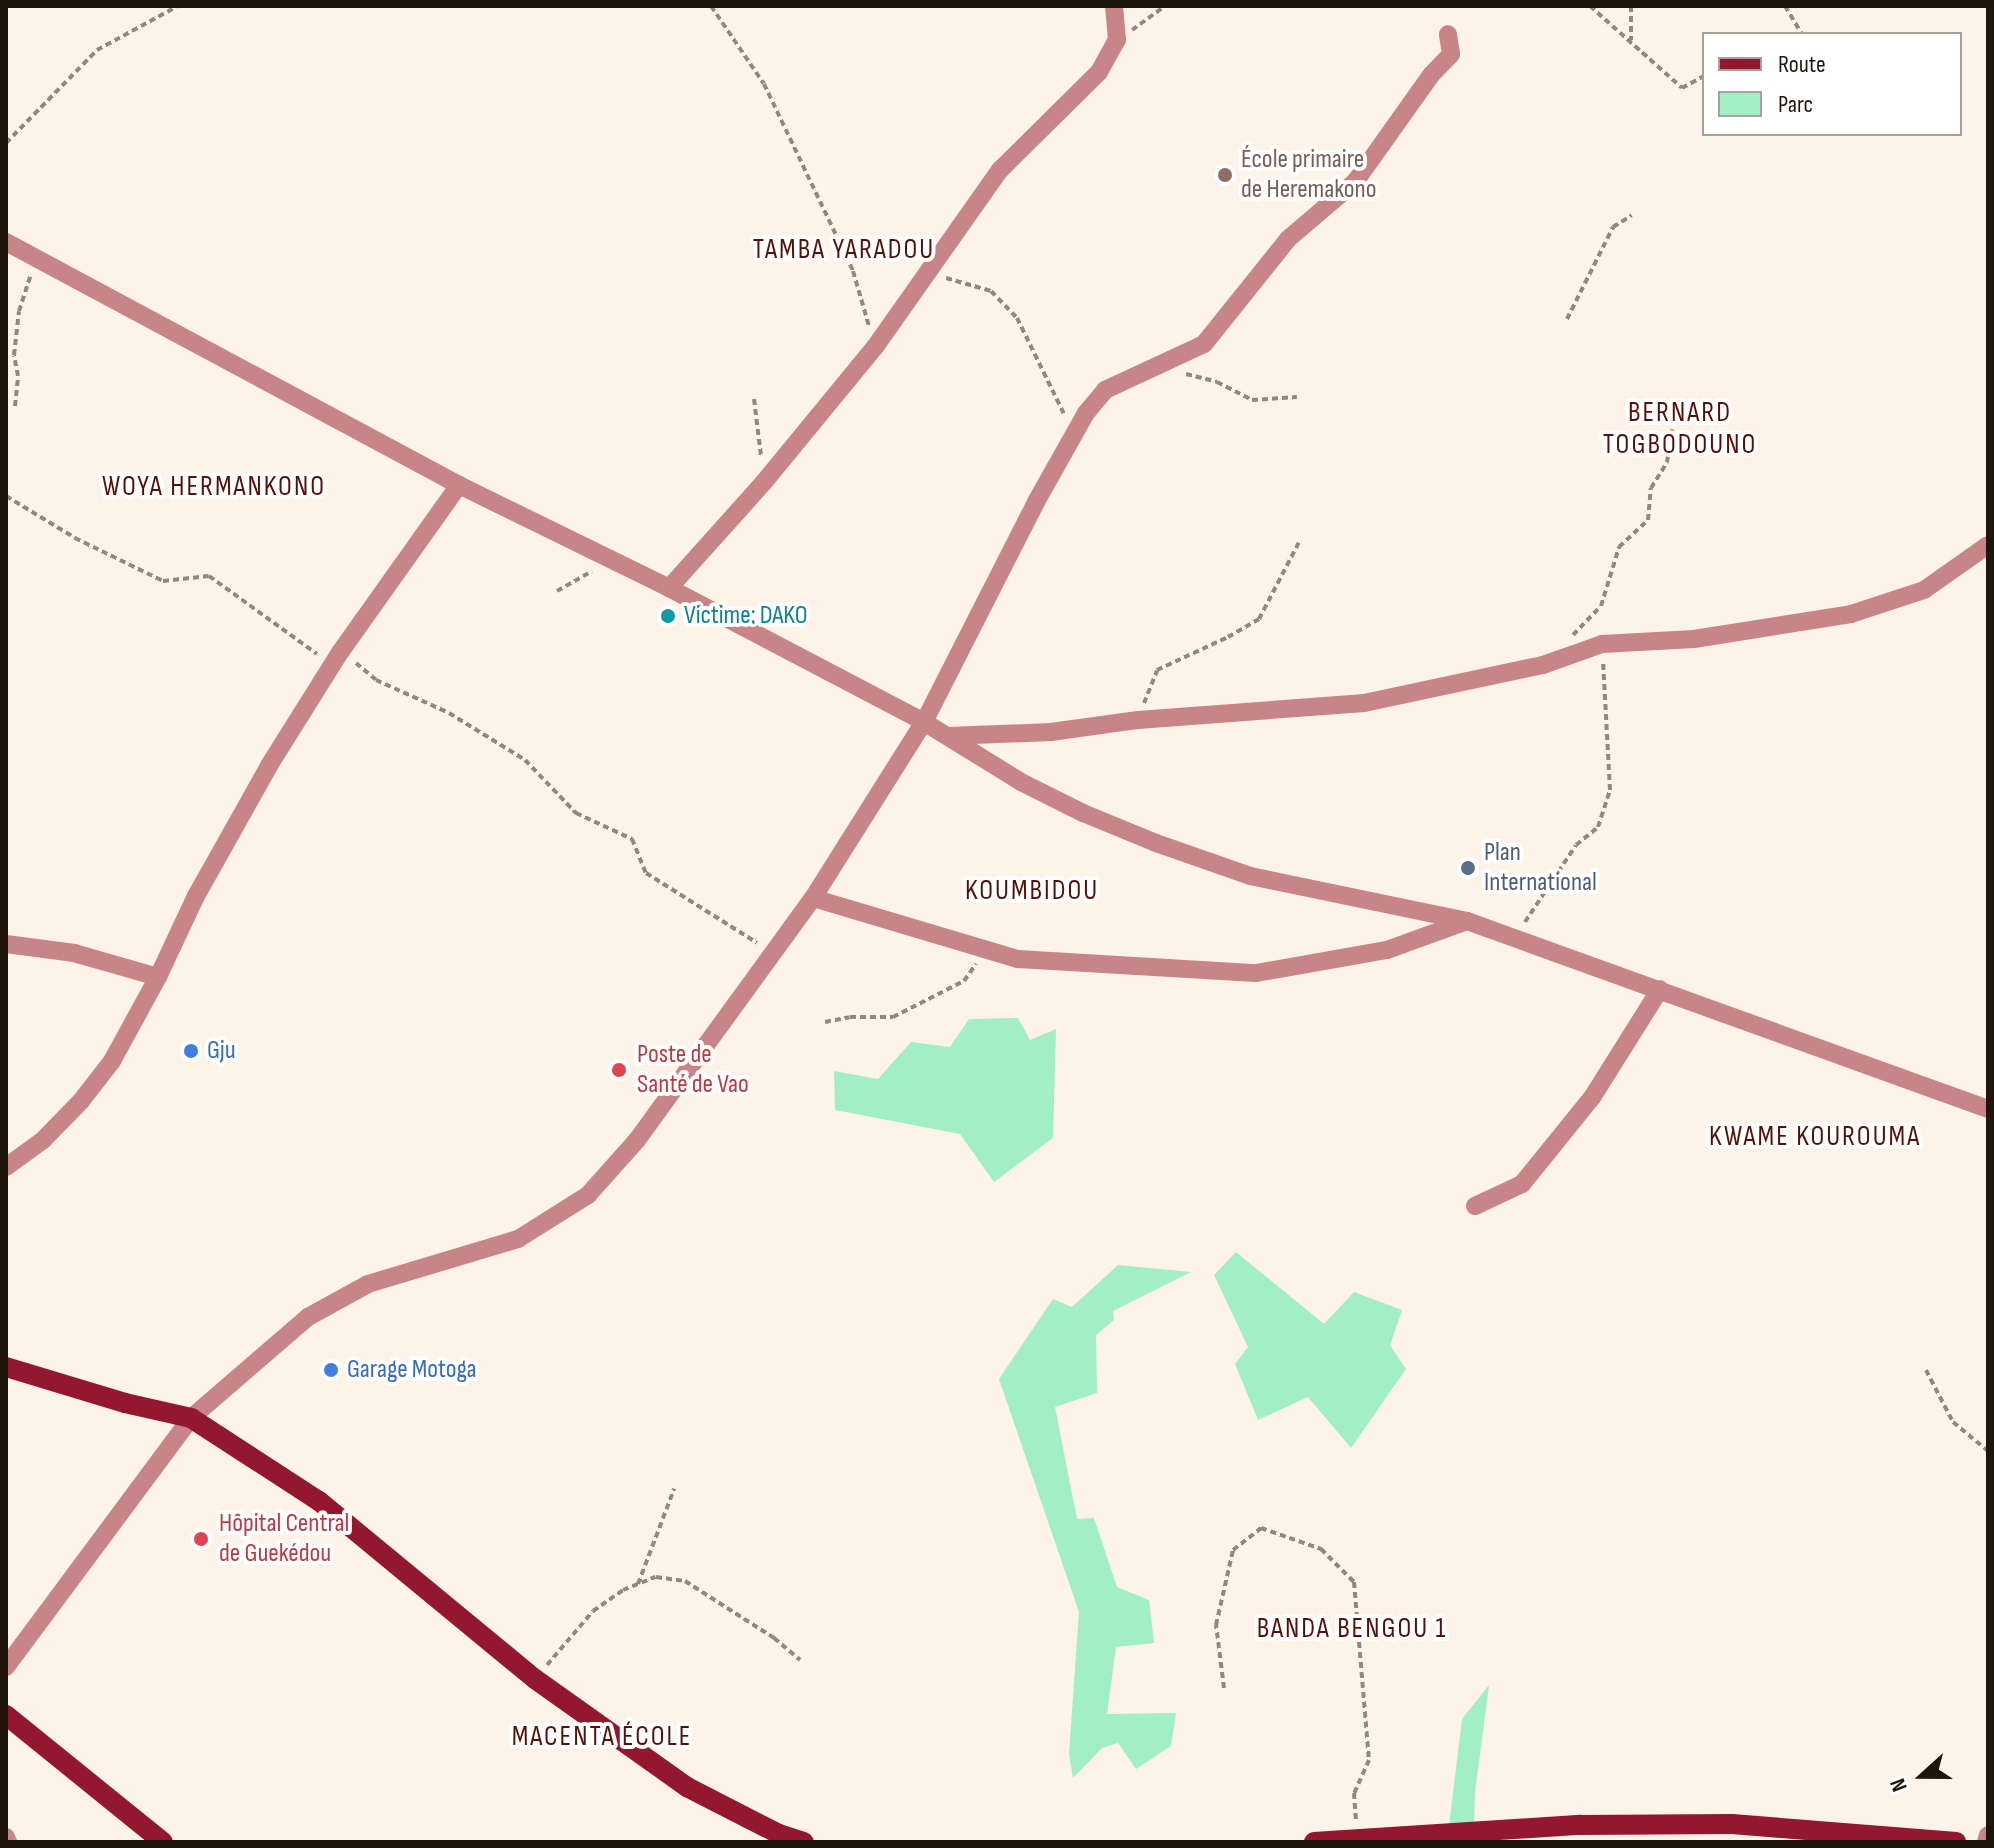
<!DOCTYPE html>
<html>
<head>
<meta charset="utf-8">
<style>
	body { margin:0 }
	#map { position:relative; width:1994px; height:1848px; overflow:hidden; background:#fef3e8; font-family:"Sofia Sans Condensed",sans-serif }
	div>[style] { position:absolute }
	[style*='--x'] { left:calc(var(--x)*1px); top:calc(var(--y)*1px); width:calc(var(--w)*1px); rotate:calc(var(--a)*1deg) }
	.green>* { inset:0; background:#a1efc2 }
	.path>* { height:4px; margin-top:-2px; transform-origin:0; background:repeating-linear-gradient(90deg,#93887e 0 6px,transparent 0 10px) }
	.minor>* { height:18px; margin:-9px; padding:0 9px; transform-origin:9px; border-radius:9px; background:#c88587 }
	.primary>* { height:20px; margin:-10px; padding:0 10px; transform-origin:10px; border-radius:10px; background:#93172f }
	.dots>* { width:22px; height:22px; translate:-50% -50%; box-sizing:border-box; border:4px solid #fff; border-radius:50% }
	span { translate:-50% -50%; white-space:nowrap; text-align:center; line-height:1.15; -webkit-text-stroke:8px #fff; paint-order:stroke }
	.education-label { font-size:26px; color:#785e54 }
	.left { translate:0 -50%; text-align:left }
	.culture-label { font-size:26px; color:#0d838f }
	.service-label { font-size:26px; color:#4e5e75 }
	.shop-label { font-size:26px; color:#366cbe }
	.health-label { font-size:26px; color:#be3a42 }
	.neighbourhood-label { font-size:28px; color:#541108; letter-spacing:2px }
	.frame { position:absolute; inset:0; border:8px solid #1f150b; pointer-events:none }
	.legend { position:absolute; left:1702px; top:32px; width:260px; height:104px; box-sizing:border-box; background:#fff; border:2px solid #a5a19d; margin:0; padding:10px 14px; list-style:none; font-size:24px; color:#1f150b }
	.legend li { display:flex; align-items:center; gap:16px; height:40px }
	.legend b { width:40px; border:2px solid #a5a19d }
	.north { position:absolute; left:1882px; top:1736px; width:80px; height:80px; -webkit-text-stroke:6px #fff; paint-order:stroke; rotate:249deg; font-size:22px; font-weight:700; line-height:32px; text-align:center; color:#1f150b }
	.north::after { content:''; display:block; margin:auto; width:28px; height:36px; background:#1f150b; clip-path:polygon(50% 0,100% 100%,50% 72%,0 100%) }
</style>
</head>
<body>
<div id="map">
	<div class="green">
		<div style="clip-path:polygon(1018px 1018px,1030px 1040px,1056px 1029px,1053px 1138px,994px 1182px,960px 1134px,835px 1110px,834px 1071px,878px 1079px,911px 1042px,950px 1047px,969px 1019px)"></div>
		<div style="clip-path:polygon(1236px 1252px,1324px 1324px,1354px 1292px,1402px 1310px,1390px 1345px,1406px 1369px,1351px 1448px,1308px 1397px,1258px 1420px,1235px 1364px,1248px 1347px,1214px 1275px)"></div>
		<div style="clip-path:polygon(1118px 1265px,1191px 1272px,1113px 1311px,1114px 1320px,1096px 1335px,1097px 1393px,1055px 1407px,1077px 1519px,1094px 1518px,1117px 1587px,1149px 1600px,1154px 1643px,1116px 1647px,1107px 1714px,1176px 1713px,1171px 1746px,1136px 1769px,1118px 1743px,1102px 1748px,1073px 1778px,1069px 1754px,1079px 1612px,999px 1379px,1053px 1299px,1072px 1307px)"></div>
		<div style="clip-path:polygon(1489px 1685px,1475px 1793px,1474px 1825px,1483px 1842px,1447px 1842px,1462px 1719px)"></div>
	</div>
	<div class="path">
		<div style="--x:711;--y:6;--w:94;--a:55.8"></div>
		<div style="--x:764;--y:84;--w:207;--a:64.5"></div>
		<div style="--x:853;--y:271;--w:57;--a:73.8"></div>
		<div style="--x:1590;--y:6;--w:123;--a:41.7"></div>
		<div style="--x:1682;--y:88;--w:25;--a:-29"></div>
		<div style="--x:1631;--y:6;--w:34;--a:90"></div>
		<div style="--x:1785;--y:6;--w:33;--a:59"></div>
		<div style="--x:1132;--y:30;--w:41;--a:-36"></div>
		<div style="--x:6;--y:143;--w:130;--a:-45.6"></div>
		<div style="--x:97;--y:50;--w:92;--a:-28.5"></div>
		<div style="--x:946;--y:278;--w:47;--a:16.1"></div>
		<div style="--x:991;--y:291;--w:37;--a:46"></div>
		<div style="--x:1017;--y:318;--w:107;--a:63.9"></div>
		<div style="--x:1567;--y:319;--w:103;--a:-63.4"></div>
		<div style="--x:1613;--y:227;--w:22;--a:-32"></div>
		<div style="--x:1186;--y:374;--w:32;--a:14"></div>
		<div style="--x:1217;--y:382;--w:39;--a:27"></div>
		<div style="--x:1252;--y:400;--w:45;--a:-3.8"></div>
		<div style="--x:754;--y:399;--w:57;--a:83"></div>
		<div style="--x:15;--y:406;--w:30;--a:-84"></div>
		<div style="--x:18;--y:376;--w:21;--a:-101"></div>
		<div style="--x:14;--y:355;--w:44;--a:-83.5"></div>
		<div style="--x:19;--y:311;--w:38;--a:-72"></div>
		<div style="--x:6;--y:496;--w:81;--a:31.3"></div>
		<div style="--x:75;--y:538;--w:98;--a:26"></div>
		<div style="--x:163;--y:581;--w:46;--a:-6.2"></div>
		<div style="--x:209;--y:576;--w:133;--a:35.8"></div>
		<div style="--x:557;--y:591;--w:40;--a:-29.7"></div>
		<div style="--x:1573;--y:635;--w:40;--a:-46"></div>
		<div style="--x:1601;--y:606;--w:62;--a:-73"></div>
		<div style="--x:1619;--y:547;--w:40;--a:-43"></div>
		<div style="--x:1648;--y:520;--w:32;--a:-85"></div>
		<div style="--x:1651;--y:488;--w:31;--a:-58"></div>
		<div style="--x:1667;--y:462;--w:33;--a:-81"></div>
		<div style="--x:356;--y:663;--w:26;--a:40"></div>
		<div style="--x:376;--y:680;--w:80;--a:24.3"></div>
		<div style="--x:449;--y:713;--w:89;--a:31.7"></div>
		<div style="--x:525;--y:760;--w:74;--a:46.1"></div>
		<div style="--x:576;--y:813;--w:62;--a:24.9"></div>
		<div style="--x:632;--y:839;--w:37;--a:68"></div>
		<div style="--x:646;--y:873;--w:131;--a:32.2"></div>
		<div style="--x:1144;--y:703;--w:35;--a:-68"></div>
		<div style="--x:1157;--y:670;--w:78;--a:-24.9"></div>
		<div style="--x:1228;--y:637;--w:36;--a:-30"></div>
		<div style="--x:1259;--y:619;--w:87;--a:-62.5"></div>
		<div style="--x:1525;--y:922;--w:92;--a:-56.5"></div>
		<div style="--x:1576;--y:845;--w:28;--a:-39"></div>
		<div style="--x:1598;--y:827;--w:39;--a:-72"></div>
		<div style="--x:1610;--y:790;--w:128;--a:-93.1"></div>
		<div style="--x:825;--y:1022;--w:25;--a:-11"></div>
		<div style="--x:850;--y:1017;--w:43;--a:0"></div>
		<div style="--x:893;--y:1017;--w:80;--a:-26.9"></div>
		<div style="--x:964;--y:981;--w:21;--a:-55"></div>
		<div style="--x:1926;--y:1370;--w:59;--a:62.6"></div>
		<div style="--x:1953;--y:1422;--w:45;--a:39.6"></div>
		<div style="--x:638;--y:1584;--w:102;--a:-69.2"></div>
		<div style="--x:547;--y:1665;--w:71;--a:-49.6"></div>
		<div style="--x:593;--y:1611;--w:37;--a:-35"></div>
		<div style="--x:623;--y:1590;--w:35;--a:-22"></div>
		<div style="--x:656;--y:1577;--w:29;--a:8"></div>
		<div style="--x:685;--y:1581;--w:106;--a:32.6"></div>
		<div style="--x:774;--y:1638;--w:34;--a:40"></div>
		<div style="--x:1224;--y:1688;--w:64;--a:-97.2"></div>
		<div style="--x:1216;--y:1625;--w:77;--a:-77.2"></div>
		<div style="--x:1233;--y:1550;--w:36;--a:-38"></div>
		<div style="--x:1261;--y:1528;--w:64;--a:19.3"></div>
		<div style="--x:1321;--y:1549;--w:47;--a:45"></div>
		<div style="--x:1354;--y:1582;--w:179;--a:85.2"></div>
		<div style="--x:1369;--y:1760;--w:36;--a:114"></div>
		<div style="--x:1354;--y:1793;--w:29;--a:86"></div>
	</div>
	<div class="minor">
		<div style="--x:6;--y:242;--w:514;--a:28.21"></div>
		<div style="--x:459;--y:485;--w:234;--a:26.1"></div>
		<div style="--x:669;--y:588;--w:288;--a:27.7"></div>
		<div style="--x:924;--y:722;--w:114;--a:31.7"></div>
		<div style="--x:1021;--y:782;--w:69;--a:26.6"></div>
		<div style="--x:1083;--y:813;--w:79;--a:22.3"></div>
		<div style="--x:1156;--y:843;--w:100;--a:19.3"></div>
		<div style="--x:1250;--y:876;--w:222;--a:11.7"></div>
		<div style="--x:1467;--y:921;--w:554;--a:19.84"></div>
		<div style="--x:669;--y:588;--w:142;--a:-48.1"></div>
		<div style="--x:764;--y:482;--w:175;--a:-50.6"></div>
		<div style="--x:875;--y:347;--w:217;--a:-54.8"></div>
		<div style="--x:1000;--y:170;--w:139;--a:-44.7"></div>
		<div style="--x:1099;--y:72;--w:37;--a:-61"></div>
		<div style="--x:1117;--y:40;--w:34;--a:-95"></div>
		<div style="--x:948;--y:736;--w:103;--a:-2.2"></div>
		<div style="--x:1051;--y:732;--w:88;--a:-7.9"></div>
		<div style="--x:1138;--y:720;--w:227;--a:-4.3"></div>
		<div style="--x:1364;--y:703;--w:183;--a:-12"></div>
		<div style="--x:1543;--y:665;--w:63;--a:-19.6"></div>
		<div style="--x:1602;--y:644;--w:92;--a:-3.1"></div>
		<div style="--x:1694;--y:639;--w:159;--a:-9"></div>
		<div style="--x:1851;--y:614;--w:77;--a:-18.2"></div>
		<div style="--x:1924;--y:590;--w:78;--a:-35.1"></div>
		<div style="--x:813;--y:898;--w:214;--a:16.6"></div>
		<div style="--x:1018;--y:959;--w:238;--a:3.4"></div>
		<div style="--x:1256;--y:973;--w:133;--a:-10"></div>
		<div style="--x:1387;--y:950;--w:85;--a:-19.9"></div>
		<div style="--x:6;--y:944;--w:69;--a:7.5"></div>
		<div style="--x:74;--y:953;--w:87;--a:15.9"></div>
		<div style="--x:6;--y:1167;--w:46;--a:-36.1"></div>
		<div style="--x:43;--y:1140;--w:54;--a:-45.7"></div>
		<div style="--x:81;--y:1101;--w:51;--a:-52.2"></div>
		<div style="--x:112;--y:1061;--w:96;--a:-61.3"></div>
		<div style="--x:158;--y:977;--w:89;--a:-64.9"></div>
		<div style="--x:196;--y:896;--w:151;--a:-60.7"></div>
		<div style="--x:270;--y:764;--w:133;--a:-57.9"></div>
		<div style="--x:341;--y:651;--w:204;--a:-54.6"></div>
		<div style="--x:1475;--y:1206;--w:52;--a:-25.1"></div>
		<div style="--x:1522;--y:1184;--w:113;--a:-51.1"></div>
		<div style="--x:1593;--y:1096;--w:126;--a:-57.9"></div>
		<div style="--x:6;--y:1667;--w:310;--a:-53.4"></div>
		<div style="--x:191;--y:1418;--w:155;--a:-40.8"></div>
		<div style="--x:308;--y:1317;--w:68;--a:-28.8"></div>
		<div style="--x:368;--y:1284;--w:157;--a:-16.7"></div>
		<div style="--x:518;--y:1239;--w:83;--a:-32.2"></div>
		<div style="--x:588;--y:1195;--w:74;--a:-48.3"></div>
		<div style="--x:637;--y:1140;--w:299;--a:-54"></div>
		<div style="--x:813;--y:898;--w:208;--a:-57.8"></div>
		<div style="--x:924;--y:722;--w:247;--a:-63"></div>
		<div style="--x:1036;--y:502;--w:102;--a:-60.7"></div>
		<div style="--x:1086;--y:413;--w:30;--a:-50"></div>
		<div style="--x:1105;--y:390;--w:109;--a:-24.9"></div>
		<div style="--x:1204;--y:344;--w:134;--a:-51.3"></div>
		<div style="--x:1288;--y:239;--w:88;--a:-40.4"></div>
		<div style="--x:1355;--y:182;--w:131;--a:-54.6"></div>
		<div style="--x:1431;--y:75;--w:29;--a:-46"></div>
		<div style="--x:1451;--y:54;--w:20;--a:-99"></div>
		<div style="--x:6;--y:1837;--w:5;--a:68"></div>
		<div style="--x:1986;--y:1842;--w:7;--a:-74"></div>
	</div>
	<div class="primary">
		<div style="--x:6;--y:1367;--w:124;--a:16.8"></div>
		<div style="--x:125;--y:1403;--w:68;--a:12.8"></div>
		<div style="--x:191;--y:1418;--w:153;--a:33"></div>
		<div style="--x:319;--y:1501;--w:280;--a:39.5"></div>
		<div style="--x:535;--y:1679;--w:186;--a:35.4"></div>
		<div style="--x:687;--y:1787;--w:103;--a:27.1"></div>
		<div style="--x:779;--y:1834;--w:26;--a:18"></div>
		<div style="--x:6;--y:1715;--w:202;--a:39"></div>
		<div style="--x:1314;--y:1842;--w:267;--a:-3.7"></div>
		<div style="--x:1580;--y:1825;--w:152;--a:-0.4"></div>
		<div style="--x:1732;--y:1824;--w:225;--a:4.6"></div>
	</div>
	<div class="dots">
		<div style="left:1225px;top:175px;background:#8d6e63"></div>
		<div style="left:668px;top:616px;background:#0f9aa8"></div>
		<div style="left:1468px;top:868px;background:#5c6f8a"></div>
		<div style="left:191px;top:1051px;background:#3f7fe0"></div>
		<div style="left:619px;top:1070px;background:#e0444e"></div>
		<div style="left:331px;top:1370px;background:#3f7fe0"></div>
		<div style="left:201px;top:1539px;background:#e0444e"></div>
	</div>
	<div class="education-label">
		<span class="left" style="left:1241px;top:175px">École primaire<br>de Heremakono</span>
	</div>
	<div class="culture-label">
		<span class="left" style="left:684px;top:616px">Victime: DAKO</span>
	</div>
	<div class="service-label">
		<span class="left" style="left:1484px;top:868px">Plan<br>International</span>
	</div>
	<div class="shop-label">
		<span class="left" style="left:207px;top:1051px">Gju</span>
		<span class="left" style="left:347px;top:1370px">Garage Motoga</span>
	</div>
	<div class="health-label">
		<span class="left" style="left:637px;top:1070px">Poste de<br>Santé de Vao</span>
		<span class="left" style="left:219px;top:1539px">Hôpital Central<br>de Guekédou</span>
	</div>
	<div class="neighbourhood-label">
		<span style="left:844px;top:250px">TAMBA YARADOU</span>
		<span style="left:1680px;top:429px">BERNARD<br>TOGBODOUNO</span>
		<span style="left:214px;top:487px">WOYA HERMANKONO</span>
		<span style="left:1032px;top:891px">KOUMBIDOU</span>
		<span style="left:1815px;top:1137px">KWAME KOUROUMA</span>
		<span style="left:1352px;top:1629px">BANDA BENGOU 1</span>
		<span style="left:602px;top:1737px">MACENTA ÉCOLE</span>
	</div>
	<div class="frame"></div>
	<ul class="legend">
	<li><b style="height:10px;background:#93172f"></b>Route</li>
	<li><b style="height:22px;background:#a1efc2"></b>Parc</li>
	</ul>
	<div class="north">N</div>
</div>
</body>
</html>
